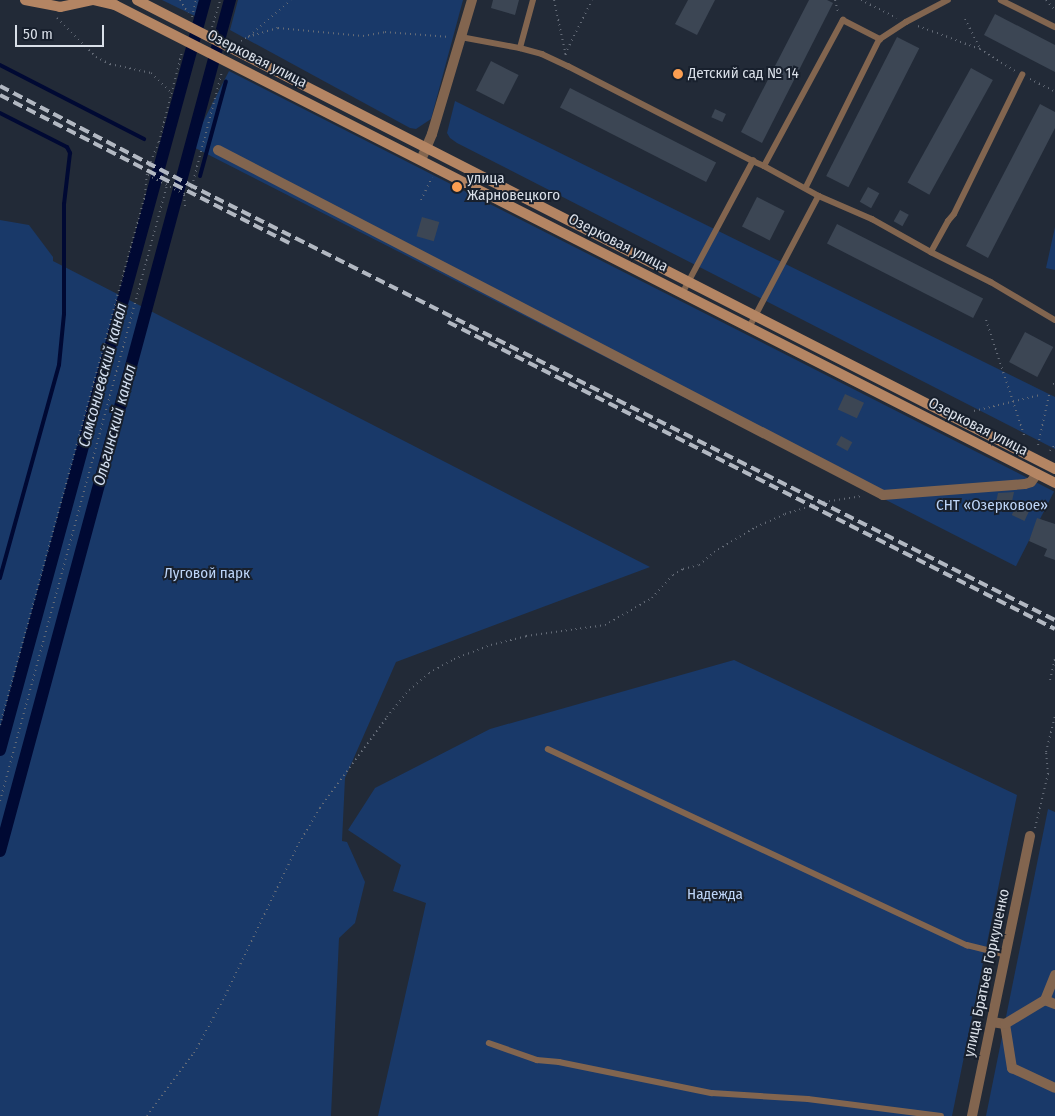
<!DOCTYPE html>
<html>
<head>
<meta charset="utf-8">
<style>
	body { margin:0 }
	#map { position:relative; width:1055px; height:1116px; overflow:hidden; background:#222a37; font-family:"Fira Sans Condensed",sans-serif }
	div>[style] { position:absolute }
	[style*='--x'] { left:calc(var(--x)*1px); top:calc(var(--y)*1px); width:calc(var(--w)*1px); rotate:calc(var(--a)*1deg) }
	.green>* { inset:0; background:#193969; transform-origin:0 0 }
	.stream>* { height:4px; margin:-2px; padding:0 2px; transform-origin:2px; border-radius:2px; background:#000933 }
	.canal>* { height:12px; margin:-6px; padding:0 6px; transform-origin:6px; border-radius:6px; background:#000933 }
	.building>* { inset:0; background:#3c4654; transform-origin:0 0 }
	.path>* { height:2px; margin-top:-1px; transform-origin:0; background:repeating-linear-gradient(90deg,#646b77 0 1px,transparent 0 5px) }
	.lane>* { height:5.5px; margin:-2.75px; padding:0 2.75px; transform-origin:2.75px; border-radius:2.75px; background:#82654f }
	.street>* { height:10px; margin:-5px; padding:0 5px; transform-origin:5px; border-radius:5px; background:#82654f }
	.secondary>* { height:10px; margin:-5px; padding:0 5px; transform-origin:5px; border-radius:5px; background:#b48563 }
	.rail>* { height:4px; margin-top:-2px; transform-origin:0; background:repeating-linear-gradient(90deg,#b2b8c2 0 10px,transparent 0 15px) }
	.dots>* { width:14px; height:14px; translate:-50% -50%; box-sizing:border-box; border:2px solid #18202d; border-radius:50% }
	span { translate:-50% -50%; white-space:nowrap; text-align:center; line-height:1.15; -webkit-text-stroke:4px #18202d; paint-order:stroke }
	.street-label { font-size:15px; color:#d9dfe8 }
	.poi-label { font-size:15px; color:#d9dfe8 }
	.left { translate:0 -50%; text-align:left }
	.park-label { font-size:15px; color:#bdd5f8 }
	.water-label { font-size:16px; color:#d4e0f2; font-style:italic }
	.scale { position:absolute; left:15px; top:25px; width:89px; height:22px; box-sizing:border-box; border:2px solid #d9dfe8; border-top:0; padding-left:6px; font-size:15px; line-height:18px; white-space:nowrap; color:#d9dfe8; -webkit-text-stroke:4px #18202d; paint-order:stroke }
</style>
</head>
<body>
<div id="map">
	<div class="green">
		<div style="clip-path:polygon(162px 0,203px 0,199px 18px)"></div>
		<div style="clip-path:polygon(238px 0,463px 0,431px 119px,416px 129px,410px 128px,230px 30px)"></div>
		<div style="left:229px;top:71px;width:926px;height:84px;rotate:27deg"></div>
		<div style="clip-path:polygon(455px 101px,1055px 397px,1055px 449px,457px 143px,450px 138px,447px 133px)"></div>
		<div style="clip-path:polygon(0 220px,29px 225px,53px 257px,53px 261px,650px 567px,396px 662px,345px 778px,342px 841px,347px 842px,365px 882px,355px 923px,339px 938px,331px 1116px,0 1116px)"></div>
		<div style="clip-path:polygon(1055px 227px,1055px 270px,1046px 268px)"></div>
		<div style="clip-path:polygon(734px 660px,1017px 795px,952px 1116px,378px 1116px,426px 903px,393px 891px,401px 865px,348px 830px,375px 788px,490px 729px)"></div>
		<div style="clip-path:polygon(1048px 809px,1055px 812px,1055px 1116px,986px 1116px)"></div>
	</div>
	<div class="stream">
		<div style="--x:0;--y:65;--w:162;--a:27.2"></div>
		<div style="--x:0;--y:113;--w:75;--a:26.9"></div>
		<div style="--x:67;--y:147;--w:7;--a:63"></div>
		<div style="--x:70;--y:153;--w:51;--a:96.7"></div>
		<div style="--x:64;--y:204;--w:110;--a:90"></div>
		<div style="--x:64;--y:314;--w:51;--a:95.6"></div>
		<div style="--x:59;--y:365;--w:221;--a:105.5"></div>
		<div style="--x:200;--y:176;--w:98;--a:-74.7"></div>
	</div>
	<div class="canal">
		<div style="--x:0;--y:750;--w:778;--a:-74.71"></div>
		<div style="--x:0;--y:851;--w:882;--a:-74.88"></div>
	</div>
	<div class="building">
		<div style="clip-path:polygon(493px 0,519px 0,515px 15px,491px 8px)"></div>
		<div style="clip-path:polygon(688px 0,715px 0,697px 35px,675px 24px)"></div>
		<div style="clip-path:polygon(809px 0,827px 0,833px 3px,762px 143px,741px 132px)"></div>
		<div style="clip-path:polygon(995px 14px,1055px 45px,1055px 72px,984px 35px)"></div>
		<div style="left:897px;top:37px;width:25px;height:156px;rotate:27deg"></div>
		<div style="left:491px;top:61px;width:31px;height:33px;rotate:27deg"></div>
		<div style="left:971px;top:68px;width:25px;height:131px;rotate:29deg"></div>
		<div style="left:570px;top:88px;width:164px;height:22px;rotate:27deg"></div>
		<div style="clip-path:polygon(1040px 104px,1055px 112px,1055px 128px,988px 258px,966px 246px)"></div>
		<div style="left:715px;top:109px;width:12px;height:9px;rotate:24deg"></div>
		<div style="left:868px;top:187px;width:13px;height:17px;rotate:29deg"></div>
		<div style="left:757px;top:197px;width:31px;height:33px;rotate:27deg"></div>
		<div style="left:900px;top:210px;width:10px;height:13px;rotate:29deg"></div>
		<div style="left:422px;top:217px;width:18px;height:20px;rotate:16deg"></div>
		<div style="left:837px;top:224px;width:164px;height:22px;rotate:27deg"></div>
		<div style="left:1025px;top:332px;width:32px;height:34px;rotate:28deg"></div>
		<div style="left:845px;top:394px;width:21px;height:17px;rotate:25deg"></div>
		<div style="left:841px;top:436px;width:13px;height:10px;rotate:29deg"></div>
		<div style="clip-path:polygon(1014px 492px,1011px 506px,996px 502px,998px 493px)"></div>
		<div style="left:1016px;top:506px;width:14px;height:10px;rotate:25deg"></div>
		<div style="clip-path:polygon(1037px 518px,1055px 524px,1055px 560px,1044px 556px,1047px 549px,1029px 541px)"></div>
	</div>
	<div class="path">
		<div style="--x:180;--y:0;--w:15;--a:58"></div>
		<div style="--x:554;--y:0;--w:57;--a:77.9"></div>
		<div style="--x:835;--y:0;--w:12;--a:76"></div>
		<div style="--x:861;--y:0;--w:40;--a:26.6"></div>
		<div style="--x:1046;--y:0;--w:13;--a:48"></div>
		<div style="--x:192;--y:17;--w:17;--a:-77"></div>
		<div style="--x:57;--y:18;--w:55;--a:45"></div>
		<div style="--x:96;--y:57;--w:16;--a:27"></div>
		<div style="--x:110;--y:64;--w:42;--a:12.4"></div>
		<div style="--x:151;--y:73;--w:28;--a:44"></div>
		<div style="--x:965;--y:19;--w:34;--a:63"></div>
		<div style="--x:918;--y:26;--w:66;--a:20.4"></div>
		<div style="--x:980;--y:49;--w:41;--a:32.2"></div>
		<div style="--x:212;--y:27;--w:28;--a:-73"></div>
		<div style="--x:249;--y:36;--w:55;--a:-40.6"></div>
		<div style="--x:241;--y:41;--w:8;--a:-30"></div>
		<div style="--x:248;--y:37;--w:31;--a:-17"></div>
		<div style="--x:278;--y:28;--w:85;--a:5.4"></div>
		<div style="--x:363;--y:36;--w:22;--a:-10"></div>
		<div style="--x:385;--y:32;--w:65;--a:4.4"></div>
		<div style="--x:565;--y:54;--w:60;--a:-63.4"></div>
		<div style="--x:1030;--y:79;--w:28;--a:27"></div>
		<div style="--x:148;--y:175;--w:40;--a:28"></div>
		<div style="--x:421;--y:200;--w:25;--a:-64"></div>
		<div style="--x:185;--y:206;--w:12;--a:-95"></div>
		<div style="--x:184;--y:194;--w:5;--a:-11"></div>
		<div style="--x:189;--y:193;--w:8;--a:-67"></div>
		<div style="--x:192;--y:186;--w:118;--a:-75.3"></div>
		<div style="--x:986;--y:320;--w:124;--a:71.7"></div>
		<div style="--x:1053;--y:384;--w:2;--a:-27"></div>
		<div style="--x:974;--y:411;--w:68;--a:-13.6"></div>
		<div style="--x:1038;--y:445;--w:55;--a:-77.5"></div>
		<div style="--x:1050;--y:451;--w:8;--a:-50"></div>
		<div style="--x:1050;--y:680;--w:22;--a:-77"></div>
		<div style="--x:0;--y:725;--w:549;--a:-74.7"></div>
		<div style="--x:145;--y:195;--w:24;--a:-85"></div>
		<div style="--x:147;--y:171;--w:31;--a:-68"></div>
		<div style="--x:159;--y:142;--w:93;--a:-75.7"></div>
		<div style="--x:0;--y:801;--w:638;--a:-74.83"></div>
		<div style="--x:1035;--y:828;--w:56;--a:-76.5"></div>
		<div style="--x:1048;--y:774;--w:22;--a:-95"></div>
		<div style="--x:1046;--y:752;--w:36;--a:-76"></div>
		<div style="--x:147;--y:1116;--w:79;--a:-53.3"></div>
		<div style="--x:194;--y:1053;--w:60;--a:-61.3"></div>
		<div style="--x:223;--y:1000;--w:174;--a:-64.2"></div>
		<div style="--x:299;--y:843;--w:41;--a:-59"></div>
		<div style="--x:320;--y:808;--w:113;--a:-53.6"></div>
		<div style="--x:387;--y:717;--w:35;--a:-51"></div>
		<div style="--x:409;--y:690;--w:26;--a:-40"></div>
		<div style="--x:429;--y:673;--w:29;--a:-29"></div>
		<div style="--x:454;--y:659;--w:40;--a:-21"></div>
		<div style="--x:491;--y:645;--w:36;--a:-14"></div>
		<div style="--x:526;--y:636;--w:80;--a:-7.9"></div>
		<div style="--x:605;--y:625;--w:54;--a:-29.9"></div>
		<div style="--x:652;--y:598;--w:31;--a:-48"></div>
		<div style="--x:673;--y:575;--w:12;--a:-31"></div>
		<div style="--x:683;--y:569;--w:16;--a:-14"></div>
		<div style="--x:699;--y:565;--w:20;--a:-41"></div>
		<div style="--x:714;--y:552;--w:49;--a:-30.8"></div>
		<div style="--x:756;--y:527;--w:32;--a:-24"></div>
		<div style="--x:785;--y:514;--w:41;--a:-17.1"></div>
		<div style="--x:824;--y:502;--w:37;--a:-9"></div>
	</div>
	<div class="lane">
		<div style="--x:1001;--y:0;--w:60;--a:26.6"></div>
		<div style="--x:461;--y:37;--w:60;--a:10.6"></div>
		<div style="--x:520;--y:48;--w:50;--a:-74.8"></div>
		<div style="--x:880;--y:39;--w:31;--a:-33"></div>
		<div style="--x:906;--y:22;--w:47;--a:-27.6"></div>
		<div style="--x:520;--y:48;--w:23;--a:15"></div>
		<div style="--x:542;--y:54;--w:29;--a:25"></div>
		<div style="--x:568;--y:66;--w:208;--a:27.2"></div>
		<div style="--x:764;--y:166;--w:166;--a:-61.6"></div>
		<div style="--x:843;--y:20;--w:42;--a:27.2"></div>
		<div style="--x:880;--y:39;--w:166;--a:116.4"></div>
		<div style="--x:819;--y:196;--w:58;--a:23.5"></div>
		<div style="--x:872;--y:219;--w:68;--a:29.2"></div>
		<div style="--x:931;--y:252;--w:35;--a:-61"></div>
		<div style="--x:948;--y:221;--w:9;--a:-49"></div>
		<div style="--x:954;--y:214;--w:155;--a:-63.9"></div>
		<div style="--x:931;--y:252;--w:67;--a:26.6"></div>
		<div style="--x:991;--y:282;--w:74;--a:30.7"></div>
		<div style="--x:683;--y:292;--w:149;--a:-61.9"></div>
		<div style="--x:753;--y:161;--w:12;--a:24"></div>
		<div style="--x:764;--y:166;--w:63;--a:28.6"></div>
		<div style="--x:819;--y:196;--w:148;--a:117.8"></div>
		<div style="--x:548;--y:749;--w:463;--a:25.1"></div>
		<div style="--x:967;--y:945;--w:41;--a:14"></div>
		<div style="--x:489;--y:1043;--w:51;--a:19.5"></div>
		<div style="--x:537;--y:1060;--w:22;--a:5"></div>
		<div style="--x:559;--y:1062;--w:156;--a:11.5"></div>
		<div style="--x:712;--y:1093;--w:96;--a:3.6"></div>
		<div style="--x:808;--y:1099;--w:134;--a:7.3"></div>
	</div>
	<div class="street">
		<div style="--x:218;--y:150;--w:749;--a:27.42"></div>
		<div style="--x:883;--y:495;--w:142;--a:-4.4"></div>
		<div style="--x:1025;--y:484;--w:6;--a:-18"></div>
		<div style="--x:1031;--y:482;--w:10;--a:-53"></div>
		<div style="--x:421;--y:160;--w:28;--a:-67"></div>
		<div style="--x:432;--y:134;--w:140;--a:-73.4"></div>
		<div style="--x:1045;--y:1000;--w:11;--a:22"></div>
		<div style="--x:992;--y:1022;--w:13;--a:9"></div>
		<div style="--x:1005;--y:1024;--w:45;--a:81"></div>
		<div style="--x:1012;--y:1068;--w:47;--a:24.9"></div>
		<div style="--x:1005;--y:1024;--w:47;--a:-31"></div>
		<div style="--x:1045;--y:1000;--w:27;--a:-68"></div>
		<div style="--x:972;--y:1116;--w:286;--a:-78.3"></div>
	</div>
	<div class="secondary">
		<div style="--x:25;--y:0;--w:36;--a:11"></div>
		<div style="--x:60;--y:7;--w:34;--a:-12"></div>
		<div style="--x:93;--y:0;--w:23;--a:13"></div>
		<div style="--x:115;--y:5;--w:1055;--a:26.95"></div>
		<div style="--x:137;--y:0;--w:1031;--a:27.06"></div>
	</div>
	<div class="rail">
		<div style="--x:0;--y:86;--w:212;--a:27.5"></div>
		<div style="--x:188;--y:184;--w:970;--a:26.7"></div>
		<div style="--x:0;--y:95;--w:325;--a:27.1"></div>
		<div style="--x:448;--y:322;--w:680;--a:26.83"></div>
	</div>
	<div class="dots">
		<div style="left:678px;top:74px;background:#fb9e51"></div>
		<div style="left:457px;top:187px;background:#fb9e51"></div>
	</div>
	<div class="street-label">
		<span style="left:257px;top:59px;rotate:27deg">Озерковая улица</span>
		<span style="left:618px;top:243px;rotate:27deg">Озерковая улица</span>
		<span style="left:978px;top:427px;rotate:27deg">Озерковая улица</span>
		<span style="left:987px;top:973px;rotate:-78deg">улица Братьев Горкушенко</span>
	</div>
	<div class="poi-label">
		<span class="left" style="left:688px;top:74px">Детский сад № 14</span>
		<span class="left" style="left:467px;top:187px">улица<br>Жарновецкого</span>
	</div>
	<div class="park-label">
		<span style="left:992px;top:506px">СНТ «Озерковое»</span>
		<span style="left:207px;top:574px">Луговой парк</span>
		<span style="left:715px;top:895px">Надежда</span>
	</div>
	<div class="water-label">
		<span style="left:103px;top:375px;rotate:-75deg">Самсониевский канал</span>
		<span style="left:115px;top:425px;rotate:-75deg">Ольгинский канал</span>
	</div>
	<div class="scale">50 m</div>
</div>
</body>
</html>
